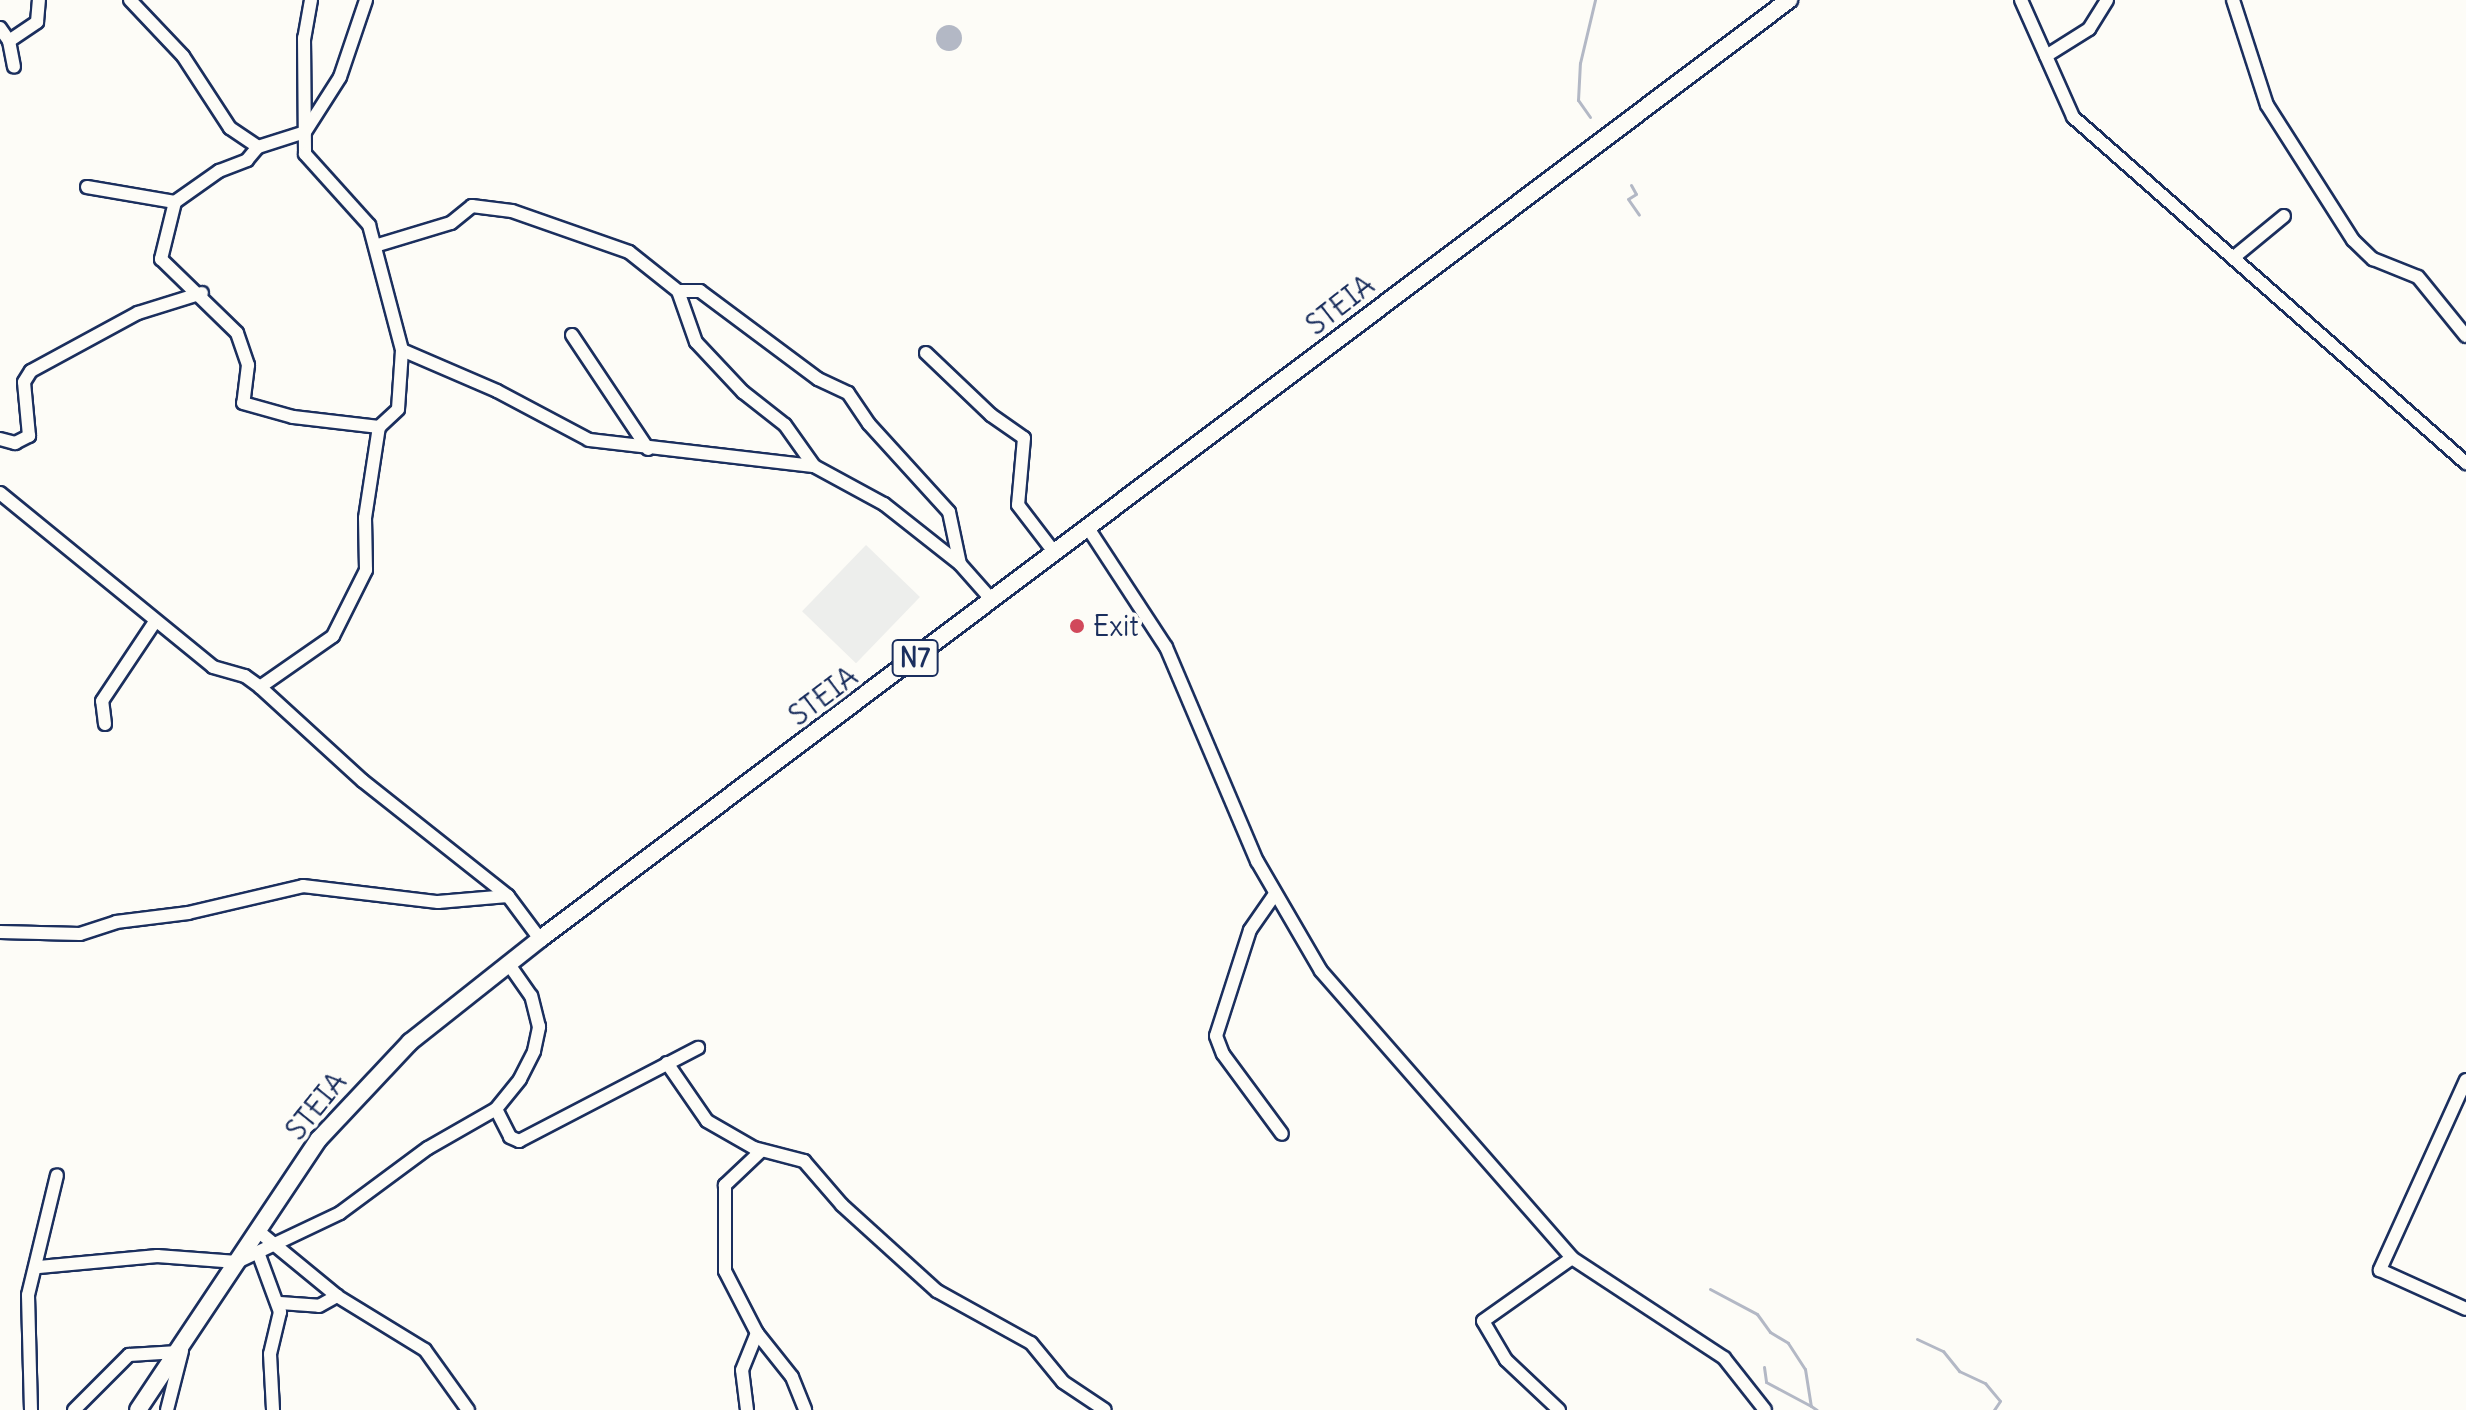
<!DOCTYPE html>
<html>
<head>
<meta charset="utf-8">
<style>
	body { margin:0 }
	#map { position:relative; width:2466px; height:1410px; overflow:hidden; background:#fdfcf7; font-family:Delius,sans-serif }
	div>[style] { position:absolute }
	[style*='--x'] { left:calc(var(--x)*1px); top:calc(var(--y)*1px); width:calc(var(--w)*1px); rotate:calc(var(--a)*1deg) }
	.built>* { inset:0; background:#edeeec; transform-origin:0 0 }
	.water>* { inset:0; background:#b3b8c5 }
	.round { border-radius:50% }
	.stream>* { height:3px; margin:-1.5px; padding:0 1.5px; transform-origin:1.5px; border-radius:1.5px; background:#b3b8c5 }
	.roads { filter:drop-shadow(2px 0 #1b2f5e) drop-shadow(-2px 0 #1b2f5e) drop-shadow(0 2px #1b2f5e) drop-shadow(0 -2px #1b2f5e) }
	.minor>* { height:12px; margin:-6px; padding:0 6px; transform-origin:6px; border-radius:6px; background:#fdfcf7 }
	.major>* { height:16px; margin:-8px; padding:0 8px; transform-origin:8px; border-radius:8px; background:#fdfcf7 }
	.dots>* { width:22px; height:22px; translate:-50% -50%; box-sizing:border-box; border:4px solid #fdfcf7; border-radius:50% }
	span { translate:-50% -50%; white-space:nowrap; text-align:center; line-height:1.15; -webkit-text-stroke:8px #fdfcf7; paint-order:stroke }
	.shield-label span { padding:2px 6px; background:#fdfcf7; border:2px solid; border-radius:6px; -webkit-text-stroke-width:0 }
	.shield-label { font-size:26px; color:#1b2f5e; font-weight:700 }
	.street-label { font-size:28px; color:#1b2f5e }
	.poi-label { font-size:28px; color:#1b2f5e }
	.left { translate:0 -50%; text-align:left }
</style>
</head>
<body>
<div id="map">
	<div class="built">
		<div style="left:866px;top:545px;width:75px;height:92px;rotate:44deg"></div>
	</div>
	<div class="water">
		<div class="round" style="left:936px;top:25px;width:26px;height:26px"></div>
	</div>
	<div class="stream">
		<div style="--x:1590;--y:117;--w:21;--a:-125"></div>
		<div style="--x:1578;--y:100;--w:37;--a:-87"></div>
		<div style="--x:1580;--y:63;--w:65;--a:-76.6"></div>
		<div style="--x:1631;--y:185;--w:10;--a:61"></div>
		<div style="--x:1636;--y:194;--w:9;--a:148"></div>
		<div style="--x:1628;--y:199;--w:19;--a:55"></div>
		<div style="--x:1710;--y:1289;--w:53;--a:28"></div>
		<div style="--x:1757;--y:1314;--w:22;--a:54"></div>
		<div style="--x:1770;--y:1332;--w:21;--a:31"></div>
		<div style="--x:1788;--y:1343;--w:31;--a:57"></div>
		<div style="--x:1805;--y:1369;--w:37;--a:81"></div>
		<div style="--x:1811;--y:1406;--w:7;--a:34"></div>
		<div style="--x:1917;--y:1339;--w:29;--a:25"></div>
		<div style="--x:1943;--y:1351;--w:26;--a:51"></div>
		<div style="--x:1959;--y:1371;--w:29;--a:25"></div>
		<div style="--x:1985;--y:1383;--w:23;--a:50"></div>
		<div style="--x:2000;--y:1401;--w:11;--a:124"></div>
		<div style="--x:1764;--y:1367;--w:15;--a:82"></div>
		<div style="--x:1766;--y:1382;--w:51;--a:28.1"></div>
	</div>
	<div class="roads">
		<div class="minor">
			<div style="--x:130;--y:0;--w:77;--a:46.6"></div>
			<div style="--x:183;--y:56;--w:86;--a:56.9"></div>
			<div style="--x:230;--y:128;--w:34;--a:34"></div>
			<div style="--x:311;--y:0;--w:39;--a:100"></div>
			<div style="--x:304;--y:38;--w:116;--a:89.5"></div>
			<div style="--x:305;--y:154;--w:96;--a:48"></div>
			<div style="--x:369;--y:225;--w:129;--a:75.2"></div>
			<div style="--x:402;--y:350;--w:103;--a:23.3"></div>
			<div style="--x:497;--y:391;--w:104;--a:28"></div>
			<div style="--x:589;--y:440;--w:226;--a:6.6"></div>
			<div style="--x:814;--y:466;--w:80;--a:28.5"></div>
			<div style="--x:884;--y:504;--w:97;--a:38.3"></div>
			<div style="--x:960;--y:564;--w:48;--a:48.4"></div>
			<div style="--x:2021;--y:0;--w:128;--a:66"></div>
			<div style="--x:2073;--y:117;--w:524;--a:41.36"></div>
			<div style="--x:2233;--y:0;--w:110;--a:72.1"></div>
			<div style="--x:2267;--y:105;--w:160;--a:57.5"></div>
			<div style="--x:2353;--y:240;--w:28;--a:44"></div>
			<div style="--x:2373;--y:259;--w:48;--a:21.8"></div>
			<div style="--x:2418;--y:277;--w:76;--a:50.9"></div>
			<div style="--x:0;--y:28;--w:16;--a:55"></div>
			<div style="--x:9;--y:41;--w:26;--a:79"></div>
			<div style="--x:9;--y:41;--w:34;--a:-34"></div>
			<div style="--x:37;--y:22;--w:22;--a:-85"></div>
			<div style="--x:2046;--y:56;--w:51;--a:-32.1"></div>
			<div style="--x:2089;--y:29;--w:34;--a:-58"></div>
			<div style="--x:87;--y:187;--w:89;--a:9.7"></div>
			<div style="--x:175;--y:202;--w:54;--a:-35.2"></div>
			<div style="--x:219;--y:171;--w:30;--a:-21"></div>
			<div style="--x:247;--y:160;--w:17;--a:-50"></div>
			<div style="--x:258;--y:147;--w:49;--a:-17.7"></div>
			<div style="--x:305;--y:132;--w:65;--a:-57.5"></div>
			<div style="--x:340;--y:77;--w:81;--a:-71.3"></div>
			<div style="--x:175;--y:202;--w:59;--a:103.8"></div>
			<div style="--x:161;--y:259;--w:106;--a:44.2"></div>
			<div style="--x:237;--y:333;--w:34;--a:71"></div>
			<div style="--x:248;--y:365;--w:38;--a:97"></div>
			<div style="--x:243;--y:403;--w:52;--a:15.6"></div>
			<div style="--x:293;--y:417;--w:87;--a:6.6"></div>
			<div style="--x:378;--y:245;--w:76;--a:-16.8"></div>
			<div style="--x:451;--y:223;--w:27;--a:-39"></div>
			<div style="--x:472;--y:206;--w:40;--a:7.1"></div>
			<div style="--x:512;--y:211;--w:124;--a:19.3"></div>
			<div style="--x:629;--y:252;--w:63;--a:38.5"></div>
			<div style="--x:678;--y:291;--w:22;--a:0"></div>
			<div style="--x:700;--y:291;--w:147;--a:36.7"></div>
			<div style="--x:818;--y:379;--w:33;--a:25"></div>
			<div style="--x:848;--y:393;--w:37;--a:56"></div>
			<div style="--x:869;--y:424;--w:119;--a:47.7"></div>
			<div style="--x:949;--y:512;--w:53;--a:78.1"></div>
			<div style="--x:2233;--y:258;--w:66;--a:-39.5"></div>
			<div style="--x:678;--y:291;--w:54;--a:70.6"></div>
			<div style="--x:696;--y:342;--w:69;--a:46.8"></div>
			<div style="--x:743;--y:392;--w:53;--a:38.2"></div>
			<div style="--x:785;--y:425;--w:50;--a:54.7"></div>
			<div style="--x:572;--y:335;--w:137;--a:56.3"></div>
			<div style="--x:926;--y:353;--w:90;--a:43.6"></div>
			<div style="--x:991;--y:415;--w:40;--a:34.9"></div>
			<div style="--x:1024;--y:438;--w:67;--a:95.1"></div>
			<div style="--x:1018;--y:505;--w:59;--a:52.5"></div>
			<div style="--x:0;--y:439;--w:16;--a:15"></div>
			<div style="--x:15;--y:443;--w:16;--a:-27"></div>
			<div style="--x:29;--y:436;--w:54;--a:-95.3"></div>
			<div style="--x:24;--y:382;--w:13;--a:-58"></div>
			<div style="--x:31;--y:371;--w:122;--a:-28.5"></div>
			<div style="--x:138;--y:313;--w:67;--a:-17.4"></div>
			<div style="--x:0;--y:493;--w:275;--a:39.2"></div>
			<div style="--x:213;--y:667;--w:33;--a:16"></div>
			<div style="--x:245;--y:676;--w:19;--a:36"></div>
			<div style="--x:260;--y:687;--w:139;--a:42.4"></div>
			<div style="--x:363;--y:781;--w:185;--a:38.4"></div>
			<div style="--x:508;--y:896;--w:54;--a:53.3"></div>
			<div style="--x:1088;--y:528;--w:142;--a:56.8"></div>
			<div style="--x:1166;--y:647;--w:233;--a:67"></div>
			<div style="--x:1257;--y:861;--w:127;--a:59.8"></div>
			<div style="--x:1321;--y:971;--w:381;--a:48.8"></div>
			<div style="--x:1572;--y:1258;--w:182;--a:33.3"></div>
			<div style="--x:1724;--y:1358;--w:66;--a:51.7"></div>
			<div style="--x:260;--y:687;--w:89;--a:-34.9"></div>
			<div style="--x:333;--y:636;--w:74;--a:-63.4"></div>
			<div style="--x:366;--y:570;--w:52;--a:-91.1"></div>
			<div style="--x:365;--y:518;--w:92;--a:-81.3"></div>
			<div style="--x:379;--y:427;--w:26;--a:-43"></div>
			<div style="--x:398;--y:409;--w:59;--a:-86.1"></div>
			<div style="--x:105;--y:724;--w:23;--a:-97"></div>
			<div style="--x:102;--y:701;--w:94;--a:-56.3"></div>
			<div style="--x:1275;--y:894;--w:44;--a:124.8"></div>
			<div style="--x:1250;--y:930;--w:111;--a:107.8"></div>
			<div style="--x:1216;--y:1036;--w:19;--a:69"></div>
			<div style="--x:1223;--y:1054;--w:99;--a:53.6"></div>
			<div style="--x:0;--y:932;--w:80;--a:1.4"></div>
			<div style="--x:80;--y:934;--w:38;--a:-18"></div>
			<div style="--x:116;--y:922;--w:73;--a:-7.1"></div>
			<div style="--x:188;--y:913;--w:118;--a:-13.2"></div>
			<div style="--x:303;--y:886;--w:136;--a:6.8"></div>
			<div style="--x:438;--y:902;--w:70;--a:-4.9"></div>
			<div style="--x:667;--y:1063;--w:70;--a:55.4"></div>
			<div style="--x:707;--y:1121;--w:54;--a:29.9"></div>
			<div style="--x:754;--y:1148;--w:52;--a:14.6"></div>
			<div style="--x:804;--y:1161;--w:58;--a:49.2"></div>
			<div style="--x:842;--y:1205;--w:128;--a:42.2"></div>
			<div style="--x:937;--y:1291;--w:107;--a:29"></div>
			<div style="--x:1031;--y:1343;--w:50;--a:50.6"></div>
			<div style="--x:1063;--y:1382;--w:50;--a:33.7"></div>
			<div style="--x:2466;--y:1080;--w:209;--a:114.4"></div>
			<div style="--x:2380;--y:1270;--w:94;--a:24.4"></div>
			<div style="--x:496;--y:1109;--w:31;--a:63"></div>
			<div style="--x:510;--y:1137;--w:10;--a:24"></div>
			<div style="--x:519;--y:1141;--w:202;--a:-27.5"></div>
			<div style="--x:761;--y:1151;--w:50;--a:136.6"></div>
			<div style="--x:725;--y:1185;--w:86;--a:90"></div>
			<div style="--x:725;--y:1271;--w:70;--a:62.7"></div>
			<div style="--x:757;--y:1333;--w:56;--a:51.5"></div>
			<div style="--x:792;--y:1377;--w:35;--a:68"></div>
			<div style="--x:258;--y:1231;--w:102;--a:39.4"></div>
			<div style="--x:337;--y:1296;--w:103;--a:31.5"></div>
			<div style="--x:425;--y:1350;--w:74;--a:54.4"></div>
			<div style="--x:259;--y:1255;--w:61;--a:69.8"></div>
			<div style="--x:280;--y:1312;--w:43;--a:103.4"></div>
			<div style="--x:270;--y:1354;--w:56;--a:86.9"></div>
			<div style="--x:39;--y:1267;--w:119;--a:-5.3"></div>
			<div style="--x:157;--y:1256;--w:80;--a:4.3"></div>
			<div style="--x:237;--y:1262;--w:114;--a:-25.4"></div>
			<div style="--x:340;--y:1213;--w:109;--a:-36.5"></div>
			<div style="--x:428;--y:1148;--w:78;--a:-29.8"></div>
			<div style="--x:496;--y:1109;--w:38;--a:-51"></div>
			<div style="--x:520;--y:1079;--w:31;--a:-63"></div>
			<div style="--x:534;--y:1051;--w:25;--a:-78"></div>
			<div style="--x:539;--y:1027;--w:32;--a:-104"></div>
			<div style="--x:531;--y:996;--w:39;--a:-125"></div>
			<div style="--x:280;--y:1303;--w:39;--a:4"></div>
			<div style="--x:319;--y:1306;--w:21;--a:-29"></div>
			<div style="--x:31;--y:1410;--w:115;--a:-91.5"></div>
			<div style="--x:28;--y:1295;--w:123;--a:-76.4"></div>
			<div style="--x:74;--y:1410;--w:78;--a:-45"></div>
			<div style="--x:129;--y:1355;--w:49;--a:-3.5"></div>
			<div style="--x:167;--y:1410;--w:61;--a:-75.7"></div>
			<div style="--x:747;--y:1410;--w:40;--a:-97.1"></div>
			<div style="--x:742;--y:1370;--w:40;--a:-68"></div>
			<div style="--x:1559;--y:1410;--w:73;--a:-136.7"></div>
			<div style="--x:1506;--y:1360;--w:45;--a:-120.5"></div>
			<div style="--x:1483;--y:1321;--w:109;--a:-35.3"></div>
		</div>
		<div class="major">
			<div style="--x:138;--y:1410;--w:326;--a:-56.3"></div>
			<div style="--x:319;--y:1139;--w:133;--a:-46.8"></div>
			<div style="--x:410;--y:1042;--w:166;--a:-38.4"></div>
			<div style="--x:540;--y:939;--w:1563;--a:-36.94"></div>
		</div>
	</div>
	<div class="dots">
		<div style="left:1077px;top:626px;background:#d1495b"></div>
	</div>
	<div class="shield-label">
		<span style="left:915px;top:658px">N7</span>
	</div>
	<div class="street-label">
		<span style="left:1340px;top:305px;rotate:-38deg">STEIA</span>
		<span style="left:823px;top:696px;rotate:-37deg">STEIA</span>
		<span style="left:316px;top:1106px;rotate:-51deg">STEIA</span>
	</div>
	<div class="poi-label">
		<span class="left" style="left:1093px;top:626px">Exit</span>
	</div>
</div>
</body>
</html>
